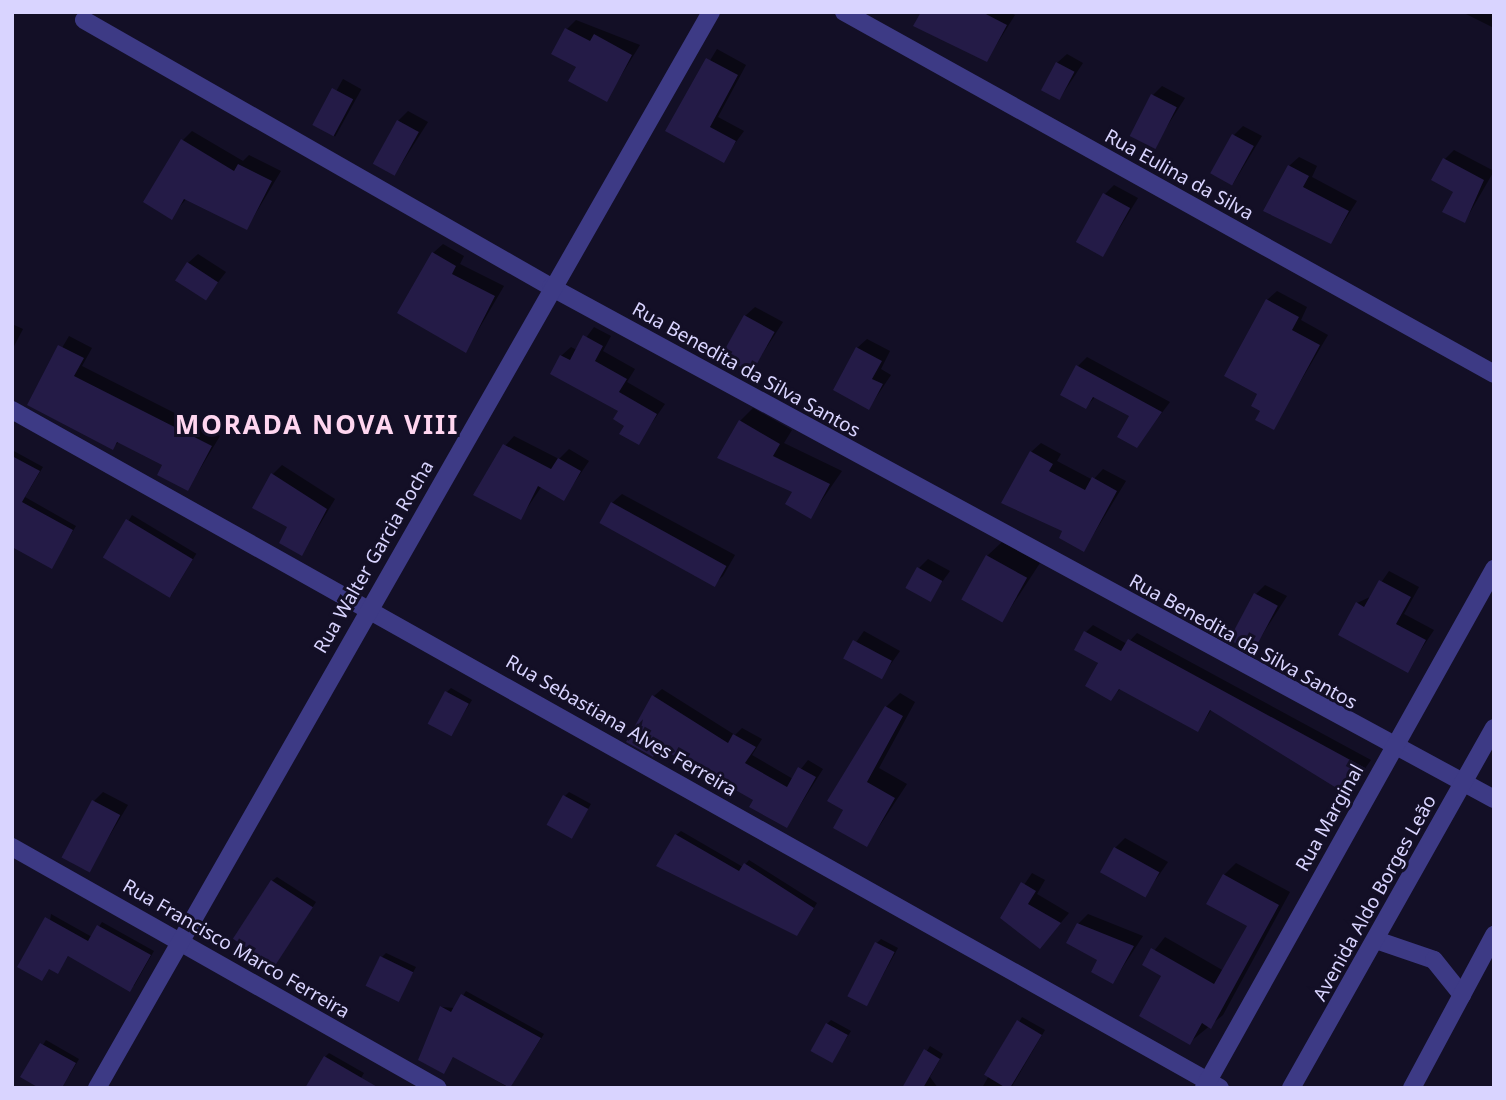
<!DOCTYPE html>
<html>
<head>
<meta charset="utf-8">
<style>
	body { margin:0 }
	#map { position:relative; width:1506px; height:1100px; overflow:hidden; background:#130f26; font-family:"Noto Sans",sans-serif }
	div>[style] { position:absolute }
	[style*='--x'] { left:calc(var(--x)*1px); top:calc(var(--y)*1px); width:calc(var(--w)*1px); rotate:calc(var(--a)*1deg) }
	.shadow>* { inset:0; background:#0007; transform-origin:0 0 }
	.building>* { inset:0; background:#241b47; transform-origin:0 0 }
	.minor>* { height:18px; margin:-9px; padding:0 9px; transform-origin:9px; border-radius:9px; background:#3d3a85 }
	span { translate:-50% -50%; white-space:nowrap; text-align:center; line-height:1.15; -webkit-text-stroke:6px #130f26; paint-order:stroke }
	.street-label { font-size:19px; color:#d9d4ff }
	.district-label { font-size:26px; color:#ffd6f0; font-weight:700; letter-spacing:2px }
	.frame { position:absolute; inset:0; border:14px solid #d9d4ff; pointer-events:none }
</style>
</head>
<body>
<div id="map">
	<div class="shadow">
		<div style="clip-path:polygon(923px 12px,1009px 12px,1015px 15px,987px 60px)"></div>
		<div style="clip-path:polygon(1462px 12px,1494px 12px,1494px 28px)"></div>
		<div style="clip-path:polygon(576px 20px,640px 45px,606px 100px,578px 66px,567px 29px)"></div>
		<div style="clip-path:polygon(717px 49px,746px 65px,718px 117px,744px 131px,723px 160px,668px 130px)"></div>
		<div style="clip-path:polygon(1067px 54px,1083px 63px,1060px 98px,1057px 63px)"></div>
		<div style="left:343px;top:79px;width:21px;height:54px;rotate:29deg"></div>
		<div style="clip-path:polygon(1162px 86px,1185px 98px,1154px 147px,1153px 95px)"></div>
		<div style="clip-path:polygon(408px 111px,428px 122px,395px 174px,398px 121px)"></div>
		<div style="clip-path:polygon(1243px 126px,1262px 136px,1233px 184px,1234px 135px)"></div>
		<div style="clip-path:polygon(192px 131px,243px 161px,249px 155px,281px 171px,247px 228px,187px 198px,171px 217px,183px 140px)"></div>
		<div style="clip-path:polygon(1454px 150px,1494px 171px,1465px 221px,1444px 160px)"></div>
		<div style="clip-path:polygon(1299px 157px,1317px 166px,1312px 177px,1357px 201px,1331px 242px,1289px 166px)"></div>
		<div style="clip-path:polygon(1114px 185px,1138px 198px,1103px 255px,1104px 195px)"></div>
		<div style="clip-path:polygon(443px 244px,464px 256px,460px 264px,504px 286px,466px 351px,433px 253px)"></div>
		<div style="clip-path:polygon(198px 254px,226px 272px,206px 298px,188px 263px)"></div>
		<div style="clip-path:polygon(1277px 291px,1307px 307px,1301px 320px,1328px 335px,1273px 428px,1260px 393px,1267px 300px)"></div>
		<div style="clip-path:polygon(755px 307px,783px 322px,752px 370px,745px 316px)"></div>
		<div style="clip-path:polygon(12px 324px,23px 329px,12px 350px)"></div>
		<div style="clip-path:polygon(594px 327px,611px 336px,603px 351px,635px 369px,627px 382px,665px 404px,638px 443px,620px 411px,561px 356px,571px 347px,577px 350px)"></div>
		<div style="clip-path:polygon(69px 336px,92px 348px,82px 366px,220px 436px,188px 489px,165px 465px,120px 441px,112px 448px,29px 404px)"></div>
		<div style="clip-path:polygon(867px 339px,890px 351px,881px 369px,891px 375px,869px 408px,857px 348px)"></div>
		<div style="clip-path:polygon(1087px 357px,1170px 402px,1137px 446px,1131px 415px,1096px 396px,1086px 407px,1078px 366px)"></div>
		<div style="clip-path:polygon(753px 408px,792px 430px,784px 443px,842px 471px,811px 516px,740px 421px)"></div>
		<div style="clip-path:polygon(514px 436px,559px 459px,569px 449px,589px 461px,564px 498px,542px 486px,521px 517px,505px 446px)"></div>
		<div style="clip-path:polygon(1041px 443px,1061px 454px,1057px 461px,1093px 480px,1103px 469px,1126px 481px,1084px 550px,1065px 530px,1031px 452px)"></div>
		<div style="clip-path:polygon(12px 450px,43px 467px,25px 497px,76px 526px,51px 567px,12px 535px)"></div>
		<div style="clip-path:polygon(282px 465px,335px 499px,302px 554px,272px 475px)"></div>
		<div style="clip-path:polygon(622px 494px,735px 555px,723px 576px,713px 585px,612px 503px)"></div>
		<div style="left:132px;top:515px;width:75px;height:49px;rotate:31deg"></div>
		<div style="clip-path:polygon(1002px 542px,1040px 563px,1002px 621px,987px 556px)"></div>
		<div style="clip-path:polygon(928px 559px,950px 571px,929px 600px,919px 568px)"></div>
		<div style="clip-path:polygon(1389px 571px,1419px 587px,1404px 614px,1434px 630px,1407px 671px,1357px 603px,1372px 596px)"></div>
		<div style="clip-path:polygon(1265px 585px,1287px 596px,1252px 651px,1256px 594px)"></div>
		<div style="clip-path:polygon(1093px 625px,1127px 644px,1137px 633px,1371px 760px,1354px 784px,1212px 709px,1198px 730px,1121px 688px,1111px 699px,1086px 632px)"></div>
		<div style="clip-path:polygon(864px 631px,900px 651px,881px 678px,845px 658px)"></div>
		<div style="clip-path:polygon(451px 688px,472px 700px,451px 734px,447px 692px)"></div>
		<div style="clip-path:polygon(662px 689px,735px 735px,742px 728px,762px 739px,752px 755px,793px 779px,808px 760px,823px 769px,787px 826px,756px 799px,661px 746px,652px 754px,654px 696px)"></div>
		<div style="clip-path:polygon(900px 693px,915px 702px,879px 768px,907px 784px,867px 845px,845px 809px,886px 707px)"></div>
		<div style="clip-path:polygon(103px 792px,128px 805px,89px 870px,94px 801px)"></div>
		<div style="clip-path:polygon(569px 792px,591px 804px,571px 837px,565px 796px)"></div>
		<div style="clip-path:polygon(681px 831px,743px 867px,749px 860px,817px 903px,801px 929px,676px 835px)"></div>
		<div style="clip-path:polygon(1125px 838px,1168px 862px,1145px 895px,1115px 848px)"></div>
		<div style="clip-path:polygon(1236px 863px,1290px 892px,1223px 1015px,1190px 1042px,1164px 975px,1144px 964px,1165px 937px,1224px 971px,1250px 926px,1224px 875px)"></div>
		<div style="clip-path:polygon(1032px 873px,1045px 880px,1037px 894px,1069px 913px,1040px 947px,1002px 918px)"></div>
		<div style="clip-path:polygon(277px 877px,316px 902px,275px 964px,272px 881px)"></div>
		<div style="clip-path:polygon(51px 914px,92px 937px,102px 922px,154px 951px,134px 986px,69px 955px,58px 972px,50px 967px,42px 978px)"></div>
		<div style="clip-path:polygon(1088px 914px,1143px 936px,1113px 982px,1078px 924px)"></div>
		<div style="clip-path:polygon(881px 939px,898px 948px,867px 1004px,877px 943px)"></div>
		<div style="clip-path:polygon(386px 953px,416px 967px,398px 999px,382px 957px)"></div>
		<div style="clip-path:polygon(466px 991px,544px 1034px,509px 1088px,454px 1056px,443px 1072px,441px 1007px,455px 1008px)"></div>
		<div style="clip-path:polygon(1022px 1017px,1045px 1030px,1011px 1088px,982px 1088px)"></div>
		<div style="clip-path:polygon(831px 1020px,851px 1031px,832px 1061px,827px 1024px)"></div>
		<div style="clip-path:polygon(46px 1040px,79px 1059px,62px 1088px,42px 1088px,23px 1077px)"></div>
		<div style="clip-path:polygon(930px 1046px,943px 1054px,930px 1077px,938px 1088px,904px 1088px)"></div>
		<div style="clip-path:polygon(329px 1053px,364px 1073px,355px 1088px,325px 1057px)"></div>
	</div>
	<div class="building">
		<div style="clip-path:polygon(921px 12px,982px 12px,1007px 25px,987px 62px,913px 26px)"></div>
		<div style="clip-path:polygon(565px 28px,590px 41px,594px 34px,632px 55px,607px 102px,568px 81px,576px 67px,551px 54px)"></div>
		<div style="clip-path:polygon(706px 58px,738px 75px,710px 127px,736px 141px,724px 163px,665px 131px)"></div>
		<div style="left:1056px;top:62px;width:21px;height:32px;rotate:28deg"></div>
		<div style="left:332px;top:88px;width:24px;height:42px;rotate:28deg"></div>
		<div style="left:1151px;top:94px;width:29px;height:47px;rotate:27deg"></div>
		<div style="left:397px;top:120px;width:25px;height:50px;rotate:29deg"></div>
		<div style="left:1232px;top:134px;width:25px;height:45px;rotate:29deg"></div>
		<div style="clip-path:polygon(181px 139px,234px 171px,238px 164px,272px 181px,247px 230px,184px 199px,172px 220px,143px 202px)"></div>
		<div style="clip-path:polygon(1443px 158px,1484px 180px,1465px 223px,1442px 212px,1453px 192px,1431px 180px)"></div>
		<div style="clip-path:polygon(1288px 165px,1309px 176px,1303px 187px,1349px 211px,1331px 244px,1263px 211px)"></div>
		<div style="left:1103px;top:193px;width:31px;height:56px;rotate:29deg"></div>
		<div style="clip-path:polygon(432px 252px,456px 266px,452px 274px,495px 296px,466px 353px,397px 313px)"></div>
		<div style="left:187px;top:262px;width:37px;height:22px;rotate:33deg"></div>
		<div style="clip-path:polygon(1266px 299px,1299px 317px,1292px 330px,1320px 345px,1274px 430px,1255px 420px,1260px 411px,1251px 406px,1257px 394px,1224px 376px)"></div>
		<div style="left:744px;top:315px;width:35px;height:47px;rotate:29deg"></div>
		<div style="clip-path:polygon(583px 335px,603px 346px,595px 361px,627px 379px,619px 392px,657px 414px,639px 445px,619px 434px,624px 426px,613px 419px,618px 411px,550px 374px,560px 355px,570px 360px)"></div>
		<div style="clip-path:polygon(58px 345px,84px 358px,74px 376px,212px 446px,188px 491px,157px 475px,162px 465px,117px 442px,113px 450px,27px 405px)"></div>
		<div style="clip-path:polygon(856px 347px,882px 361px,872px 379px,883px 384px,869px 410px,833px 390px)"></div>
		<div style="clip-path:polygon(1076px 365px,1162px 412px,1137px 448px,1117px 437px,1129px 416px,1093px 397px,1086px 409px,1060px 395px)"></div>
		<div style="clip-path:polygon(739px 420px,780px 444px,773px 456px,830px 484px,811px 519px,785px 504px,792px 492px,717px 458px)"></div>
		<div style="clip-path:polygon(503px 444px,551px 469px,558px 458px,581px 471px,564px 501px,538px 486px,521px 520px,473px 495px)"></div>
		<div style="clip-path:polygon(1030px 451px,1053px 464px,1049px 471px,1085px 490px,1092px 477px,1117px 491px,1084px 552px,1059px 538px,1062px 531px,1001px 503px)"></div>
		<div style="clip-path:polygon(12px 456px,40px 471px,22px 502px,73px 530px,52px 569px,12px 547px)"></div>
		<div style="clip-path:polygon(271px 473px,327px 509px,302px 556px,279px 543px,287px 527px,252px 508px)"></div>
		<div style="left:611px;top:502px;width:132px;height:24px;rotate:29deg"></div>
		<div style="left:126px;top:519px;width:78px;height:45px;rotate:31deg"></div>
		<div style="left:986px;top:555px;width:47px;height:51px;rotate:29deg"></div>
		<div style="left:917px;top:567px;width:29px;height:24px;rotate:29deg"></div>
		<div style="clip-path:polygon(1379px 580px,1411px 597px,1396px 624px,1426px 640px,1408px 673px,1338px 635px,1356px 602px,1364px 607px)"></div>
		<div style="left:1254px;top:593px;width:27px;height:53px;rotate:28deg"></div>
		<div style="clip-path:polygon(1084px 631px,1121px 651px,1128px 639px,1365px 768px,1343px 792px,1210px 710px,1198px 732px,1119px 689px,1111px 701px,1085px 686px,1098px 663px,1074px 650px)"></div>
		<div style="left:853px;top:640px;width:44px;height:21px;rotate:28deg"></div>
		<div style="left:445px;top:691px;width:27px;height:37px;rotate:28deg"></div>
		<div style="clip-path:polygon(652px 695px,728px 743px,733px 734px,756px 747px,745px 763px,787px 787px,798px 767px,816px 777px,787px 828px,749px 807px,753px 800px,695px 767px,658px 747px,653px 757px,626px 742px)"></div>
		<div style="clip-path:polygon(885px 706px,903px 716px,867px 782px,895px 798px,867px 847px,833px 828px,843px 810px,827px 801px)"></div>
		<div style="left:563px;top:795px;width:29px;height:34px;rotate:29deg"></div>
		<div style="left:92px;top:800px;width:32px;height:65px;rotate:28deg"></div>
		<div style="clip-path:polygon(675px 834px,739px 871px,744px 863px,814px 908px,797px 936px,656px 866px)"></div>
		<div style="left:1114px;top:847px;width:52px;height:29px;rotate:29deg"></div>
		<div style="clip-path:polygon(1223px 874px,1279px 905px,1211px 1029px,1202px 1023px,1190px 1045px,1139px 1016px,1161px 976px,1142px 965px,1151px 948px,1214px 984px,1247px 926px,1206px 904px)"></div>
		<div style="left:271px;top:880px;width:50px;height:70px;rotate:33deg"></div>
		<div style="clip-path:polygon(1021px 882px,1036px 891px,1028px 904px,1061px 923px,1040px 949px,1000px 918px)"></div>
		<div style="clip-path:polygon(45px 917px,88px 941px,97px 925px,151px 955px,130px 992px,68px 956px,58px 974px,49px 969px,42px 981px,17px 967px)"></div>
		<div style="clip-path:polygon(1077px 923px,1134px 946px,1113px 984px,1091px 972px,1097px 960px,1066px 943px)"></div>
		<div style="left:875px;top:942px;width:22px;height:61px;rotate:27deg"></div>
		<div style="left:380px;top:956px;width:37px;height:33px;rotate:26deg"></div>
		<div style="clip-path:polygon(461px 994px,541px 1038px,510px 1088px,453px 1057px,444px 1074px,418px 1060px,440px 1006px,451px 1012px)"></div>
		<div style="left:1017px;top:1020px;width:29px;height:64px;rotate:31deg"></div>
		<div style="left:826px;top:1023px;width:25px;height:32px;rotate:29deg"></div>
		<div style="clip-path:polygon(40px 1043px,76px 1063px,62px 1088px,39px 1088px,20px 1077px)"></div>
		<div style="clip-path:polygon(924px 1049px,940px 1059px,923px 1088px,902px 1088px)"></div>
		<div style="clip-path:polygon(324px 1056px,379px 1088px,305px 1088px)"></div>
	</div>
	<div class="minor">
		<div style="--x:844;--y:12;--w:744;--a:29.11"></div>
		<div style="--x:84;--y:20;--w:538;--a:29.76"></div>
		<div style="--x:551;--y:287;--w:1073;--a:28.5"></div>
		<div style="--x:12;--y:410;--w:1385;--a:29.3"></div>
		<div style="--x:12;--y:847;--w:489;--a:29.5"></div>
		<div style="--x:1376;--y:940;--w:61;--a:19"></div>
		<div style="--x:1434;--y:960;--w:45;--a:51.3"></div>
		<div style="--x:97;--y:1088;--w:1239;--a:-60.29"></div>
		<div style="--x:1204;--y:1088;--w:595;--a:-60.8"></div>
		<div style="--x:1291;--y:1088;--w:413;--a:-60.6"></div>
		<div style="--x:1412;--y:1088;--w:174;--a:-61.8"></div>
	</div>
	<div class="street-label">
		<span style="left:1179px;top:175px;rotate:29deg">Rua Eulina da Silva</span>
		<span style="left:746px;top:370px;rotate:29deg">Rua Benedita da Silva Santos</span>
		<span style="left:374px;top:557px;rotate:-60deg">Rua Walter Garcia Rocha</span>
		<span style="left:1243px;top:642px;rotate:29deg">Rua Benedita da Silva Santos</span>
		<span style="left:621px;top:726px;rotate:30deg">Rua Sebastiana Alves Ferreira</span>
		<span style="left:1330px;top:818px;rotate:-61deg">Rua Marginal</span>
		<span style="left:1375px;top:898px;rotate:-61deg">Avenida Aldo Borges Leão</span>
		<span style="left:236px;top:949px;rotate:30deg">Rua Francisco Marco Ferreira</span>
	</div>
	<div class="district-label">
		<span style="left:317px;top:425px">MORADA NOVA VIII</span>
	</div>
	<div class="frame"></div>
</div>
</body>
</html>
